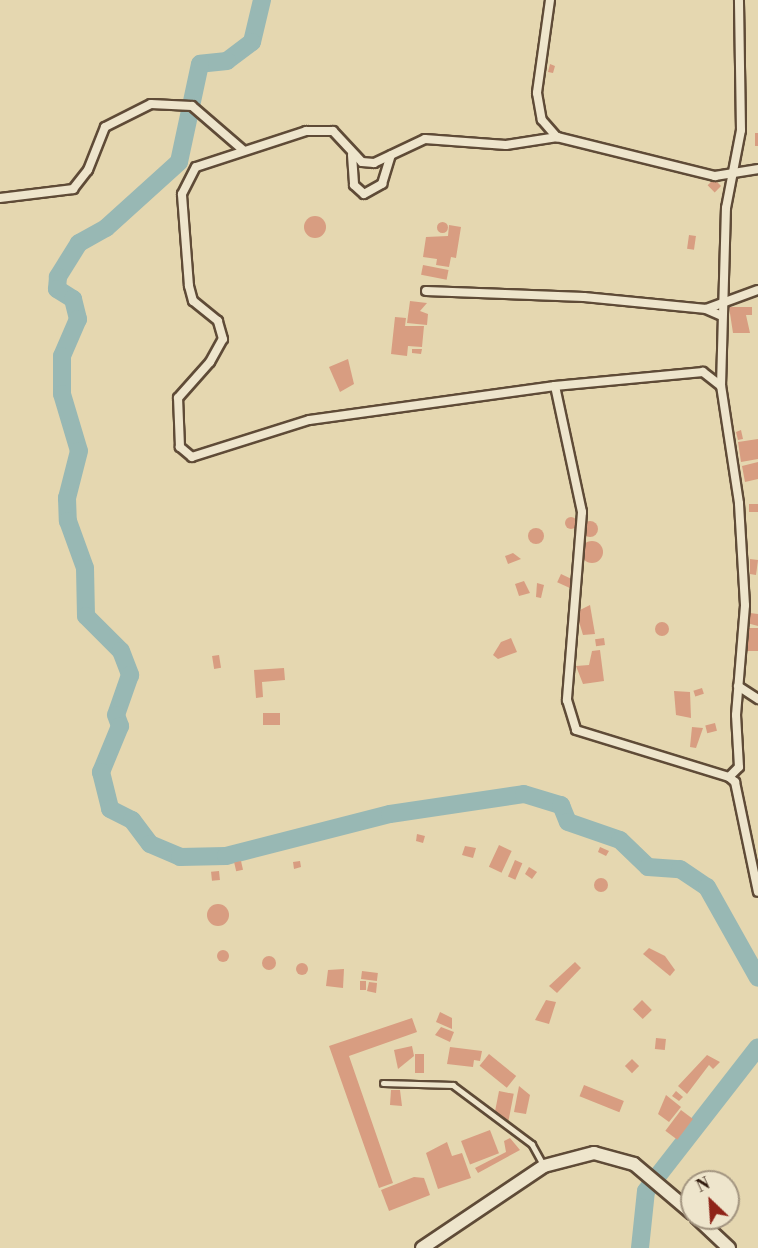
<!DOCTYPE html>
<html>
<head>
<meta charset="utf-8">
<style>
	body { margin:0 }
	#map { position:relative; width:758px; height:1248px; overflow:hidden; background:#e5d7b0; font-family:"Libre Bodoni",serif }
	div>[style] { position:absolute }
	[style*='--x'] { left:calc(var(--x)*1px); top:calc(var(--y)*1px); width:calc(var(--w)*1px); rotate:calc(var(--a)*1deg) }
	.river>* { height:18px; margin:-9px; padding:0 9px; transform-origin:9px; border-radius:9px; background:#98b8b4 }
	.building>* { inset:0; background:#d89d81; transform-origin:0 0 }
	.round { border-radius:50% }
	.roads { filter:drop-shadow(2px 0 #5f4b37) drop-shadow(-2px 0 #5f4b37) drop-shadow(0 2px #5f4b37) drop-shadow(0 -2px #5f4b37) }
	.service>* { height:4.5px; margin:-2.25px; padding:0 2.25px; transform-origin:2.25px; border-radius:2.25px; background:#eee5cc }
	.minor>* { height:8px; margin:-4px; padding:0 4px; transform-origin:4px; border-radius:4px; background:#eee5cc }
	.secondary>* { height:12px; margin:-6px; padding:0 6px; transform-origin:6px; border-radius:6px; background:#eee5cc }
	span { translate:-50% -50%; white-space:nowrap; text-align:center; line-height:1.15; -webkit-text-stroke:4.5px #eee5cc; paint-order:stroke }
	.north { position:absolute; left:680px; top:1170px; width:60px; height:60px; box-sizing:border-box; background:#eee5cc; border:2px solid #a39580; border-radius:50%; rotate:335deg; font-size:16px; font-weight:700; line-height:24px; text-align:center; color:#321c0f }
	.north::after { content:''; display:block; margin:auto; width:21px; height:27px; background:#8f2418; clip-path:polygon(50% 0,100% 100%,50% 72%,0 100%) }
</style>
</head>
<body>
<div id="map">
	<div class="river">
		<div style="--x:262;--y:0;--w:43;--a:103.4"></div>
		<div style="--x:252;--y:42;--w:31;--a:143"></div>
		<div style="--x:227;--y:61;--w:27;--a:174"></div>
		<div style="--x:200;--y:64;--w:100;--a:102.1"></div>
		<div style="--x:179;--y:162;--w:98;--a:137.9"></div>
		<div style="--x:106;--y:228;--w:31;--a:151"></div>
		<div style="--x:79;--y:243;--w:40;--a:122"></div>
		<div style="--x:58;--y:277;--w:12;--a:95"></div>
		<div style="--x:57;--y:289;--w:19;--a:32"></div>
		<div style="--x:73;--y:299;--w:21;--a:76"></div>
		<div style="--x:78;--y:319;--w:40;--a:113.4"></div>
		<div style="--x:62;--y:356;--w:38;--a:90"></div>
		<div style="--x:62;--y:394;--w:59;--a:73.4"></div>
		<div style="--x:79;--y:451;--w:49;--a:104.3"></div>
		<div style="--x:67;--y:498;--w:23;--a:88"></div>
		<div style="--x:68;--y:521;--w:50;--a:70.1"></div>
		<div style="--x:85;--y:568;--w:48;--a:88.8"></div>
		<div style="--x:86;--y:616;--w:49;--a:45"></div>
		<div style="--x:121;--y:651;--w:26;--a:69"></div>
		<div style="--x:130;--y:675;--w:42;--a:109.3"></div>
		<div style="--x:116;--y:715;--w:12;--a:70"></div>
		<div style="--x:120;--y:726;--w:50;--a:112.4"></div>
		<div style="--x:101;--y:772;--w:38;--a:76"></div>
		<div style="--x:110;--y:809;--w:25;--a:27"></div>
		<div style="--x:132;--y:820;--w:30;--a:53"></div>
		<div style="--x:150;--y:844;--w:33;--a:23"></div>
		<div style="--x:180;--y:857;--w:46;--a:-1.2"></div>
		<div style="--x:226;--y:856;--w:169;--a:-14.4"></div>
		<div style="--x:390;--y:814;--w:135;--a:-8.5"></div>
		<div style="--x:524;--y:794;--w:39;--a:17"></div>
		<div style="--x:561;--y:805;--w:18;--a:68"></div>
		<div style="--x:568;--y:822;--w:55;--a:19.1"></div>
		<div style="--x:620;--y:840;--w:39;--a:44"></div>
		<div style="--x:648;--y:867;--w:32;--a:4"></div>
		<div style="--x:680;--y:869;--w:32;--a:34"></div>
		<div style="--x:707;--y:887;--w:104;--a:60.7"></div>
		<div style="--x:640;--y:1248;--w:57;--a:-84"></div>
		<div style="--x:646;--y:1191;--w:182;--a:-52.1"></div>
	</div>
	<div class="building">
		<div style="clip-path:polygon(550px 64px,555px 66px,553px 73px,548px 72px)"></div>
		<div style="left:755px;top:133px;width:3px;height:13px"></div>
		<div style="left:714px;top:179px;width:10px;height:9px;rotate:45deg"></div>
		<div class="round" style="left:304px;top:216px;width:22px;height:22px"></div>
		<div class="round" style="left:436.5px;top:221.5px;width:11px;height:11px"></div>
		<div style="clip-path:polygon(449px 225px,461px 227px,456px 258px,451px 257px,449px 267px,436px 265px,437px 259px,423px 257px,426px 237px,448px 236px)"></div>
		<div style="left:689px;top:235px;width:7px;height:14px;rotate:8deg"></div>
		<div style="left:423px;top:265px;width:26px;height:10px;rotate:11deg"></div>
		<div style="clip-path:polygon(410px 301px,427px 303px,420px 311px,428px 314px,427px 325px,407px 323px)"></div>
		<div style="clip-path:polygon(729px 307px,752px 307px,752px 315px,746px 315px,750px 333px,733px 333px)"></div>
		<div style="clip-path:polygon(395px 317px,406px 318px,405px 326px,424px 326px,422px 347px,408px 346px,407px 356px,391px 354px)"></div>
		<div style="clip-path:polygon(412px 349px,422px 349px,421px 354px,412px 353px)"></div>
		<div style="clip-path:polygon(348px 359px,354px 384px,340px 392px,329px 367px)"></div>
		<div style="clip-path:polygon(741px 430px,743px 439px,738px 440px,736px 432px)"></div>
		<div style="clip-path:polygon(758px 439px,758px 459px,741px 462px,738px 442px)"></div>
		<div style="clip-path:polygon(758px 462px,758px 479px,745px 482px,742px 466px)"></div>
		<div style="left:749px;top:504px;width:9px;height:8px"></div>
		<div class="round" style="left:565px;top:517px;width:12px;height:12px"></div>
		<div class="round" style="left:582px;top:521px;width:16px;height:16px"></div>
		<div class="round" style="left:528px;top:528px;width:16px;height:16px"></div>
		<div class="round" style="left:581px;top:541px;width:22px;height:22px"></div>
		<div style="clip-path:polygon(513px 553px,521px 559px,508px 564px,505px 556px)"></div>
		<div style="clip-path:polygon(750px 559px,758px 560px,756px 575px,750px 574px)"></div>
		<div style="left:561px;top:574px;width:14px;height:9px;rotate:25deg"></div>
		<div style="clip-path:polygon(524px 581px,530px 593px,519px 596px,515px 584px)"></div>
		<div style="clip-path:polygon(537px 583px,544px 585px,541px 598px,536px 597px)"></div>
		<div style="clip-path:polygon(590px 605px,595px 634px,583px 635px,576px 612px)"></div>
		<div style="clip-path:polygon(750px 613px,758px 614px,758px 626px,747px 623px)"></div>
		<div class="round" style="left:655px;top:622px;width:14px;height:14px"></div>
		<div style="left:747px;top:628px;width:11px;height:23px"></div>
		<div style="clip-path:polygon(511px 638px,517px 652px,498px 659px,493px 655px,501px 642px)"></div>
		<div style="left:604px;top:638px;width:7px;height:9px;rotate:82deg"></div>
		<div style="clip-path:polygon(600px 650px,604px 681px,583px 684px,576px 666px,589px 665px,592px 651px)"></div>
		<div style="left:219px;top:655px;width:13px;height:7px;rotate:81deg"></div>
		<div style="clip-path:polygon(284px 668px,285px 680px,262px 682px,263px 697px,256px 698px,254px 670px)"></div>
		<div style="left:702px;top:688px;width:6px;height:9px;rotate:72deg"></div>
		<div style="clip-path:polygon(674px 691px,690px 692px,691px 718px,676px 715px)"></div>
		<div style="left:263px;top:713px;width:17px;height:12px"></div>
		<div style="left:715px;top:723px;width:8px;height:10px;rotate:76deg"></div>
		<div style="clip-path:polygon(692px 727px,703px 728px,696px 748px,690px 747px)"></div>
		<div style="clip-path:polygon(417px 834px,425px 836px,423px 843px,416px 841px)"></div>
		<div style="left:499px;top:845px;width:14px;height:24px;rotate:25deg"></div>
		<div style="clip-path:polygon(465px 846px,476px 848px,473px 858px,462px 855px)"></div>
		<div style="clip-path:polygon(600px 847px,609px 851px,606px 856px,598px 852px)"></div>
		<div style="left:515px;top:860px;width:8px;height:18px;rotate:23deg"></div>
		<div style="left:241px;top:861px;width:9px;height:7px;rotate:77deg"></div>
		<div style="clip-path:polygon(300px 861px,301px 867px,294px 869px,293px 862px)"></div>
		<div style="clip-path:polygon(529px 867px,537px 872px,532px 879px,525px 874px)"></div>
		<div style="left:219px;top:871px;width:9px;height:8px;rotate:84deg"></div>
		<div class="round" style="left:594px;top:878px;width:14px;height:14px"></div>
		<div class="round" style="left:207px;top:904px;width:22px;height:22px"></div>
		<div style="clip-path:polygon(649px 948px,665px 956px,675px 970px,670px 976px,643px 954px)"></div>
		<div class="round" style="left:217px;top:950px;width:12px;height:12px"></div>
		<div class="round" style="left:262px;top:956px;width:14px;height:14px"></div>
		<div style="clip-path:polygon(575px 962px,581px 968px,557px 993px,549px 986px)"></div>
		<div class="round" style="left:296px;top:963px;width:12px;height:12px"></div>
		<div style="clip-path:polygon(344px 969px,343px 988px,326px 986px,328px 970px)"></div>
		<div style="left:362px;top:971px;width:16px;height:8px;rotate:7deg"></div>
		<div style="left:360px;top:981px;width:6px;height:9px"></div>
		<div style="clip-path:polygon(369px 982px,377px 983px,376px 993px,367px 991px)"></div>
		<div style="clip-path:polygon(546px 1000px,556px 1002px,549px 1024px,535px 1020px)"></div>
		<div style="left:642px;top:1000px;width:14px;height:13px;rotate:45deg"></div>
		<div style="clip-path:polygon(440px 1012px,452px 1018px,452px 1029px,436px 1022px)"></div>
		<div style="clip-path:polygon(412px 1018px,417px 1032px,349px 1056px,393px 1183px,379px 1188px,329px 1046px)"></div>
		<div style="clip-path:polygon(441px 1027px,454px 1032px,450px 1042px,435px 1035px)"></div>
		<div style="left:656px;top:1038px;width:10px;height:11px;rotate:6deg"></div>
		<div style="clip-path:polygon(412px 1046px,414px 1056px,398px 1069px,394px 1050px)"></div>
		<div style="clip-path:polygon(450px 1047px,482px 1051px,480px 1061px,474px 1060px,473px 1067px,447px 1064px)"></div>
		<div style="left:424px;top:1054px;width:19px;height:9px;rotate:90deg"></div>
		<div style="left:489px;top:1054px;width:35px;height:15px;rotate:39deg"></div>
		<div style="clip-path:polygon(707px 1055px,720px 1062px,713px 1069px,709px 1065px,687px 1094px,678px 1086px)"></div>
		<div style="left:632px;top:1059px;width:10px;height:10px;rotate:45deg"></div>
		<div style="left:584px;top:1085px;width:43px;height:12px;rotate:22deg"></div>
		<div style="clip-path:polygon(519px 1086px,530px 1095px,526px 1114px,514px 1112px)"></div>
		<div style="clip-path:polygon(391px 1090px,400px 1090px,402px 1106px,390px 1105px)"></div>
		<div style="left:499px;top:1091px;width:15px;height:27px;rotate:11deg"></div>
		<div style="clip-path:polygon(676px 1091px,683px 1097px,679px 1101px,672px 1096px)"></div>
		<div style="clip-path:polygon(666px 1095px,681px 1107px,669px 1122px,658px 1114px)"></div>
		<div style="left:681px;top:1110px;width:15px;height:26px;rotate:37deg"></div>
		<div style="left:490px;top:1130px;width:25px;height:31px;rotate:69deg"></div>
		<div style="clip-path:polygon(510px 1138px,520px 1150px,478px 1173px,475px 1168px,506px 1152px,504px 1141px)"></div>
		<div style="clip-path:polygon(447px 1142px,452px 1156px,462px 1153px,471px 1178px,438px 1189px,426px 1153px)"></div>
		<div style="clip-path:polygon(414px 1177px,424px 1178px,430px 1195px,389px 1211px,381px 1190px)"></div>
	</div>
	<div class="roads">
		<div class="service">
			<div style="--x:383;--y:1083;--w:70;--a:1.6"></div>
			<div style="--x:453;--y:1085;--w:99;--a:36.8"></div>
			<div style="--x:532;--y:1144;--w:25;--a:61"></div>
		</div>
		<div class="minor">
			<div style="--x:550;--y:0;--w:94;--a:98"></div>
			<div style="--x:537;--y:93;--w:27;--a:80"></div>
			<div style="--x:542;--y:120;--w:23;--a:49"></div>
			<div style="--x:352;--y:155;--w:30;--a:86"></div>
			<div style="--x:354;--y:185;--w:13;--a:42"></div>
			<div style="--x:364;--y:194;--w:21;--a:-29"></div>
			<div style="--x:382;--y:184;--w:30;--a:-73"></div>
			<div style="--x:0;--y:198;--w:74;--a:-7"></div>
			<div style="--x:73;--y:189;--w:24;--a:-52"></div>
			<div style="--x:88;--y:170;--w:46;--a:-68.4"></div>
			<div style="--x:105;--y:127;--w:51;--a:-26.6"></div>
			<div style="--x:151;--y:104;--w:41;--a:2.8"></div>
			<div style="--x:192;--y:106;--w:67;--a:40.8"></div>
			<div style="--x:426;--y:291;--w:158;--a:2.2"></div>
			<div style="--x:584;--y:297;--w:123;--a:5.6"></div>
			<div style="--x:706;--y:309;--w:17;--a:24"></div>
			<div style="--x:706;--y:309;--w:55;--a:-20.1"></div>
			<div style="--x:555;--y:386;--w:129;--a:77.9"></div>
			<div style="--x:582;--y:512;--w:189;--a:94.6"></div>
			<div style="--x:567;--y:700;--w:31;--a:73"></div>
			<div style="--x:576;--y:730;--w:160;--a:17.1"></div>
			<div style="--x:729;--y:777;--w:14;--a:-45"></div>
			<div style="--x:739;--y:767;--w:52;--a:-93.3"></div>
			<div style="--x:736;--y:715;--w:110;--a:-85.3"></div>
			<div style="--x:745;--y:605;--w:102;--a:-93.4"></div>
			<div style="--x:739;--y:503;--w:118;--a:-98.7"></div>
			<div style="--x:721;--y:386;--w:178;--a:-88.4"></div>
			<div style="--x:726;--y:208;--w:79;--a:-79.1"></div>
			<div style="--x:741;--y:130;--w:130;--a:-90.9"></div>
			<div style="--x:721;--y:386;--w:23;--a:-142"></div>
			<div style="--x:703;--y:372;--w:149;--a:174.6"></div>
			<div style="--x:555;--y:386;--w:248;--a:172.1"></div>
			<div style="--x:309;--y:420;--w:123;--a:162.5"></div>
			<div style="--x:192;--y:457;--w:16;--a:-140"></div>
			<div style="--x:180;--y:447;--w:49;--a:-92.3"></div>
			<div style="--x:178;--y:398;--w:48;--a:-48.4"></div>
			<div style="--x:210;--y:362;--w:26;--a:-61"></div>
			<div style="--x:223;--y:339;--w:19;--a:-106"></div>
			<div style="--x:218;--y:321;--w:32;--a:-141"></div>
			<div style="--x:193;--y:301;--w:16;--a:-105"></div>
			<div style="--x:189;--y:286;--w:92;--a:-94.4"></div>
			<div style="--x:182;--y:194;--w:30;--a:-63"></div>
			<div style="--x:196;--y:167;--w:116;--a:-18.1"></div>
			<div style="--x:306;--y:131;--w:27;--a:0"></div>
			<div style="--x:333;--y:131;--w:42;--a:46.9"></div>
			<div style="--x:362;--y:162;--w:12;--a:5"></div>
			<div style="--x:374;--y:163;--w:56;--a:-25.2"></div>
			<div style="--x:425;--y:139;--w:81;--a:4.2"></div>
			<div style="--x:506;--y:145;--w:52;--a:-8.9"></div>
			<div style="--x:557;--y:137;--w:163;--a:13.9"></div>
			<div style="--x:715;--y:176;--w:44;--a:-9.2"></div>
			<div style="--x:738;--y:686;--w:24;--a:33"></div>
			<div style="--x:729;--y:777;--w:8;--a:40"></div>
			<div style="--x:735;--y:782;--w:112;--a:78.2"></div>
		</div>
		<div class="secondary">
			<div style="--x:697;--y:1218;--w:44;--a:43.2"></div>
			<div style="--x:422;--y:1248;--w:147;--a:-33.9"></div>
			<div style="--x:544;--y:1166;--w:52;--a:-14.6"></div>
			<div style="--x:594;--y:1153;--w:41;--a:15.4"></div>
			<div style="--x:634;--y:1164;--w:76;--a:40.2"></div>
		</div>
	</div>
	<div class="north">N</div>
</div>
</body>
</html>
